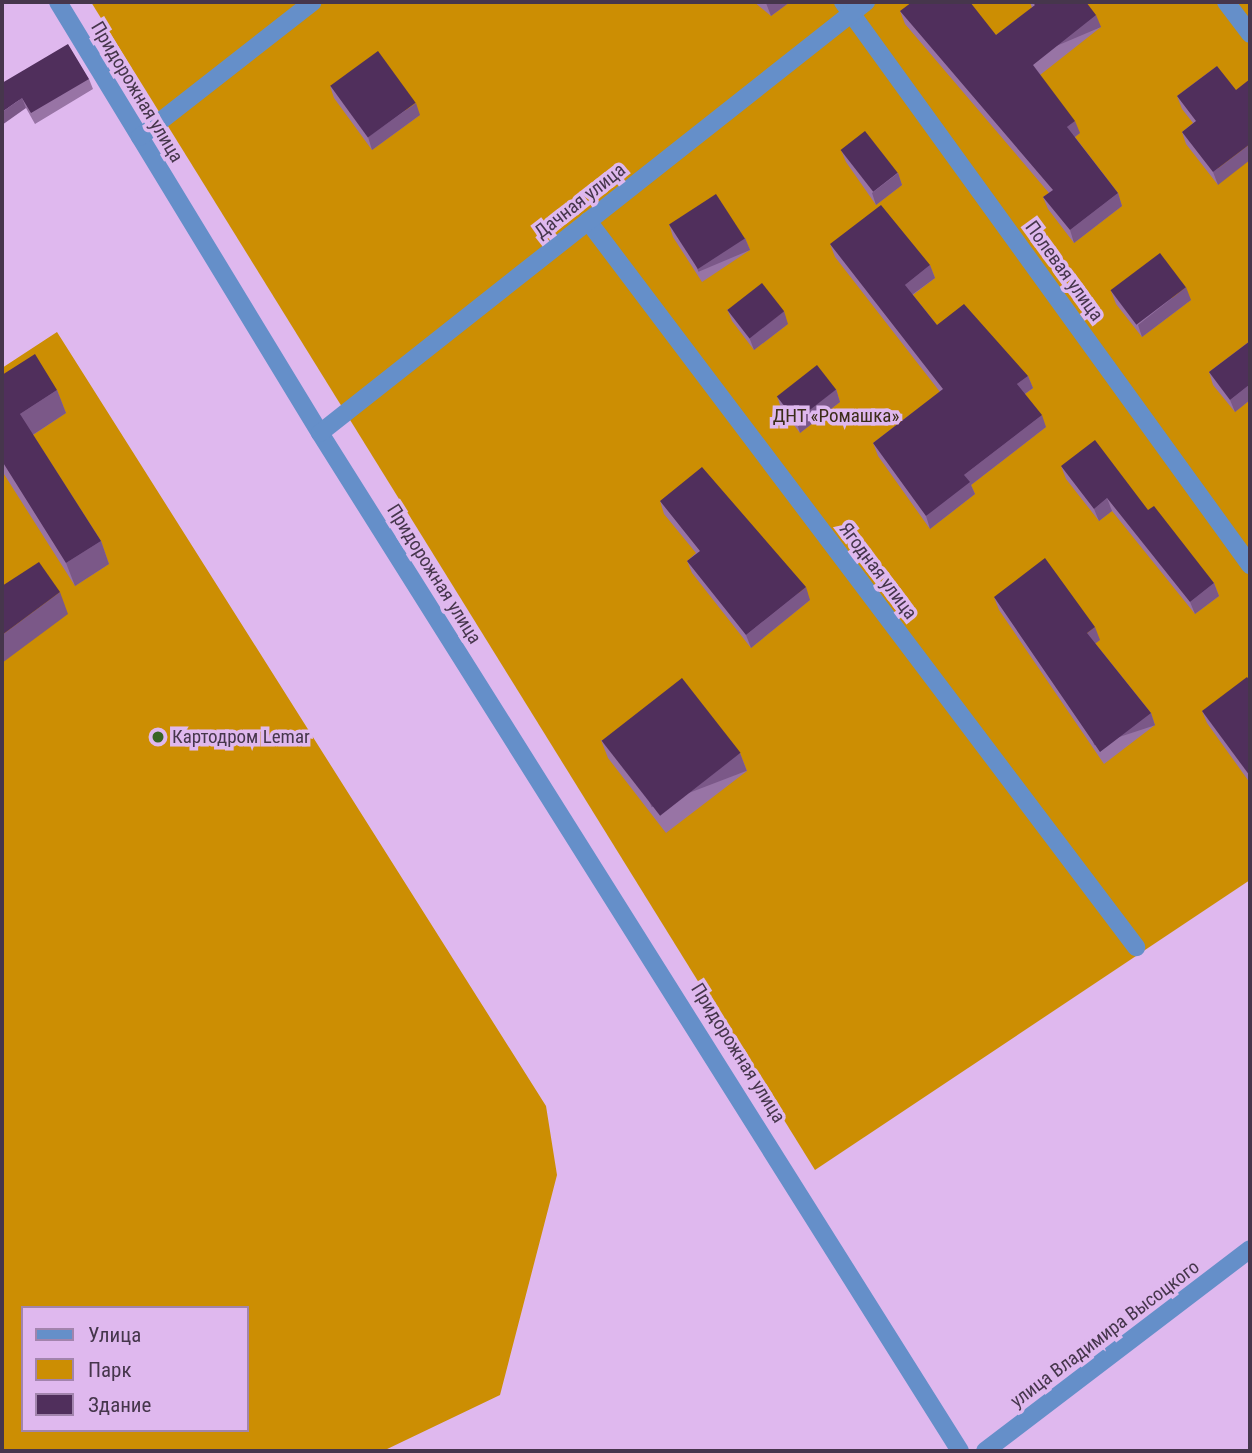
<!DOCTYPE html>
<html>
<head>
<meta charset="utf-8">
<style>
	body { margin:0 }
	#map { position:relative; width:1252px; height:1453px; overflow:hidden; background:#dfb8ee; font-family:"Roboto Condensed",sans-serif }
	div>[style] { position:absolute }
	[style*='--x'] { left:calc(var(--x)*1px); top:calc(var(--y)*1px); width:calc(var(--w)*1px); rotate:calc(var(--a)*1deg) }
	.green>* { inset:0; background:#cc8e03 }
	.minor>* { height:18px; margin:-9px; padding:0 9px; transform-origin:9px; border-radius:9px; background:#658fc9 }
	.wall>* { inset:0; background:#9874a5 }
	.shaded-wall>* { inset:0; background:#7b5888; transform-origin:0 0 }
	.building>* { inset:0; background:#502f5c; transform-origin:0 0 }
	.dots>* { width:19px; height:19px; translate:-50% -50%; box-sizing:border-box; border:4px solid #dfb8ee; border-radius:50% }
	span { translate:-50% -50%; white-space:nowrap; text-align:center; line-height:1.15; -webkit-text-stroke:7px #dfb8ee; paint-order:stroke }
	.street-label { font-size:19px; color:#46364c }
	.park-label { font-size:19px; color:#3b2d19 }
	.poi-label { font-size:19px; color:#46364c }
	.left { translate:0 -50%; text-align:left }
	.frame { position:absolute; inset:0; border:4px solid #46364c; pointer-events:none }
	.legend { position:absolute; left:21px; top:1306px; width:228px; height:126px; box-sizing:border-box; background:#dfb8ee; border:2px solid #a284ad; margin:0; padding:9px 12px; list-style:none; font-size:21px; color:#46364c }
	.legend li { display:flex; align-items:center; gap:14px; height:35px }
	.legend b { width:35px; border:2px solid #a284ad }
</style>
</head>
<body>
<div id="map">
	<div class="green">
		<div style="clip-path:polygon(91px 2px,1250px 2px,1250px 880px,815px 1170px)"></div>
		<div style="clip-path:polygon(evenodd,57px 332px,546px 1106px,557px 1175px,500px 1395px,383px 1451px,2px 1451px,2px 368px,57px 332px,23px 1308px,247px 1308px,247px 1430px,23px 1430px,23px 1308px)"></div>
	</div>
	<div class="minor">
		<div style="--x:58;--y:2;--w:504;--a:58.71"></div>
		<div style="--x:320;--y:433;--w:1202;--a:57.84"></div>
		<div style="--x:843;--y:2;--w:695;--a:54.14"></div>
		<div style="--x:1226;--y:2;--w:40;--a:53"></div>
		<div style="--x:140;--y:137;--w:219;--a:-38"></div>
		<div style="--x:588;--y:221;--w:910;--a:52.95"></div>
		<div style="--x:320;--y:433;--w:696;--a:-38.29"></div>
		<div style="--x:985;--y:1451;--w:333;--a:-37.3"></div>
	</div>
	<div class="wall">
		<div style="clip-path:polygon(754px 2px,790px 2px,771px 16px)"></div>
		<div style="clip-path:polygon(1030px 2px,1086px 2px,1101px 27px,1040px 75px,1080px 133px,1075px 137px,1118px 193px,1122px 206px,1074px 243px,1048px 209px,1043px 197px,1049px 193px,905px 24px,900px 11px,996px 35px,1032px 8px)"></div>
		<div style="clip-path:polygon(1217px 66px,1218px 185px,1186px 144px,1182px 132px,1193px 123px,1182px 109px,1177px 96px)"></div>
		<div style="clip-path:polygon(89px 79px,93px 89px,35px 124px,26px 108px,2px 83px)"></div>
		<div style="clip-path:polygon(330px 86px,420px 115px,372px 150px,334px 98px)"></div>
		<div style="clip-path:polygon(841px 150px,898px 173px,902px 185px,876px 205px,846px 162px)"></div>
		<div style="clip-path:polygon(669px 224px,745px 238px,750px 250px,702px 282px,673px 237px)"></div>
		<div style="clip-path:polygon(830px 244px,930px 265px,935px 278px,913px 295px,937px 325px,1028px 376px,1033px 388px,1025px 394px,1046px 427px,971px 485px,975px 494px,930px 529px,878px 456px,873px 443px,940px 392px,835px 257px)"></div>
		<div style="clip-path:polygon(1111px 291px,1191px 300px,1142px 337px,1116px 304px)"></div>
		<div style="clip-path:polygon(727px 309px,788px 324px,754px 350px,732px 321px)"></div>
		<div style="clip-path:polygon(1250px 341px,1250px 400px,1235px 412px,1213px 385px,1209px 372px)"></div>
		<div style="clip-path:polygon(2px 375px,57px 390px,66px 413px,33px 435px,101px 541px,109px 564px,75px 586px,2px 471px)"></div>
		<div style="clip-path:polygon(836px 389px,840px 402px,800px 433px,781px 408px,777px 396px)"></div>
		<div style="clip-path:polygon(1061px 466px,1148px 510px,1214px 583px,1219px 596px,1195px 614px,1112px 511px,1099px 521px,1066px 479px)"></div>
		<div style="clip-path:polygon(660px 501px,810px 600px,751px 648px,692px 573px,687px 561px,696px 553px,664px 514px)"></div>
		<div style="clip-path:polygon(994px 597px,1100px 640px,1095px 643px,1151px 713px,1155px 725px,1104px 764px,999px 610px)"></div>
		<div style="clip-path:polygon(1250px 681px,1250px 783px,1207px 723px,1202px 711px)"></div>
		<div style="clip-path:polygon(601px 740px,740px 753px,747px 771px,666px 833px,608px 758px)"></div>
	</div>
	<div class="shaded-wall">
		<div style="clip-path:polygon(768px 2px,790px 2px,771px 16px,766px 3px)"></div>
		<div style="left:1096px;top:15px;width:13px;height:80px;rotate:67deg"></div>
		<div style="clip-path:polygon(22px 98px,26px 108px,2px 125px,2px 112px)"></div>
		<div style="clip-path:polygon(416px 103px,420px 115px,372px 150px,368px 137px)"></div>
		<div style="clip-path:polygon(1075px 121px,1080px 133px,1071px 140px,1067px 127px)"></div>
		<div style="clip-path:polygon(1250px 144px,1250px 160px,1218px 185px,1213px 172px)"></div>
		<div style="clip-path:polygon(898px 173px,902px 185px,876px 205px,872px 193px)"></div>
		<div style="clip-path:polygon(1118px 193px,1122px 206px,1074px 243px,1070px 230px)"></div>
		<div style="left:745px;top:238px;width:13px;height:56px;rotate:67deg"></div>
		<div style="clip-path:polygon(930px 265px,935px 278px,909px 297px,905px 285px)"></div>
		<div style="clip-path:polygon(1186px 287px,1191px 300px,1142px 337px,1138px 325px)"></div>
		<div style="clip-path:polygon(784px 311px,788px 324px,754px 350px,749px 337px)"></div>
		<div style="clip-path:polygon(1028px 376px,1033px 388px,1022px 396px,1017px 384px)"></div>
		<div style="clip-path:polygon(1249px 385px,1250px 400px,1235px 412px,1230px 400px)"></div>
		<div style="clip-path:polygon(836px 389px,840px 402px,800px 433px,796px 420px)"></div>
		<div style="clip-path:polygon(57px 390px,66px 413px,28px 438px,20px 414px)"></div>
		<div style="clip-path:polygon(1042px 415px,1046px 427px,971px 485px,975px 494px,930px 529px,926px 516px,964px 475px)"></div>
		<div style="clip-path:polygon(1107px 498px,1112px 511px,1099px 521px,1094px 509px)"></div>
		<div style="clip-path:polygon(101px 541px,109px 564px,75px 586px,66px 563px)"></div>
		<div style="clip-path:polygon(1214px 583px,1219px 596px,1195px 614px,1190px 602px)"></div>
		<div style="clip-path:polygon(806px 587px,810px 600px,751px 648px,746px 635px)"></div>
		<div style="clip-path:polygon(60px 592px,68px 614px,2px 663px,2px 635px)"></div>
		<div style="clip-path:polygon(1095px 627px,1100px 640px,1092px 646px,1087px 633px)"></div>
		<div style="left:1151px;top:713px;width:13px;height:64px;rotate:72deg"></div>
		<div style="left:740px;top:753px;width:19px;height:102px;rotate:69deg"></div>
	</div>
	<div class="building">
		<div style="clip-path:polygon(912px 2px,970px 2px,996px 35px,1035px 5px,1032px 2px,1086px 2px,1096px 15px,1033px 65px,1075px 121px,1067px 127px,1118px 193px,1070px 230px,1043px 197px,1053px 190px,900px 11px)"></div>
		<div style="clip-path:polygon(68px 44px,89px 79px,31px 113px,22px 98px,2px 112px,2px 83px)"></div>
		<div style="left:378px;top:51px;width:64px;height:59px;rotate:54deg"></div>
		<div style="clip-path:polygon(1217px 66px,1236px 90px,1250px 79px,1250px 144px,1213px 172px,1182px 132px,1196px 121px,1177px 96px)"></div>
		<div style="left:865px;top:131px;width:53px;height:31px;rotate:52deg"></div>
		<div style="left:716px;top:194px;width:53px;height:56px;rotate:57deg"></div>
		<div style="clip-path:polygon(881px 205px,930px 265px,905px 285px,937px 325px,964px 304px,1028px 376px,1017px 384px,1042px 415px,964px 475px,970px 482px,926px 516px,873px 443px,943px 389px,830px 244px)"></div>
		<div style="left:1160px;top:253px;width:43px;height:62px;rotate:53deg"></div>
		<div style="left:762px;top:283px;width:36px;height:44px;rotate:52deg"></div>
		<div style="clip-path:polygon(1250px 341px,1250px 386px,1249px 385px,1230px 400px,1209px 372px)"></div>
		<div style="clip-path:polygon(35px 354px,57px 390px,20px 414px,101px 541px,66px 563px,2px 461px,2px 375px)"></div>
		<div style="left:817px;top:365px;width:31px;height:51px;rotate:52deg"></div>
		<div style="clip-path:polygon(1095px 440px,1148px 510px,1154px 506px,1214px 583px,1190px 602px,1107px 498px,1094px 509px,1061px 466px)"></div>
		<div style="clip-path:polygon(702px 467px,806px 587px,746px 635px,687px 561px,700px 551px,660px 501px)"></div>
		<div style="clip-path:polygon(1045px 558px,1095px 627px,1087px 633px,1151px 713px,1100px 752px,994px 597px)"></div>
		<div style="clip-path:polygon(39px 562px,60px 592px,2px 635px,2px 586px)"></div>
		<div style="clip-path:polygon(1247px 677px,1250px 681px,1250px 776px,1202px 711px)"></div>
		<div style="left:682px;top:678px;width:95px;height:102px;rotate:52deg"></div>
	</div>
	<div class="dots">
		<div style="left:158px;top:737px;background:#386423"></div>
	</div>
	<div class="street-label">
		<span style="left:137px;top:92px;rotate:59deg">Придорожная улица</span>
		<span style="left:580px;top:201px;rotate:-38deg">Дачная улица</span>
		<span style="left:1064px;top:271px;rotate:54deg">Полевая улица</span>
		<span style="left:878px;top:571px;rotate:53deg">Ягодная улица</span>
		<span style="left:434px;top:574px;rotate:58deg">Придорожная улица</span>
		<span style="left:738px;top:1053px;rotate:58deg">Придорожная улица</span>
		<span style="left:1105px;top:1334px;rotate:-37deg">улица Владимира Высоцкого</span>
	</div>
	<div class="park-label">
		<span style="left:836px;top:416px">ДНТ «Ромашка»</span>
	</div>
	<div class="poi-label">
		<span class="left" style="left:172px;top:737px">Картодром Lemar</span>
	</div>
	<div class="frame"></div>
	<ul class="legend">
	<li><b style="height:9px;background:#658fc9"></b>Улица</li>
	<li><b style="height:19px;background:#cc8e03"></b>Парк</li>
	<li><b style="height:19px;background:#502f5c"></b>Здание</li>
	</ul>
</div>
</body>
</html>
